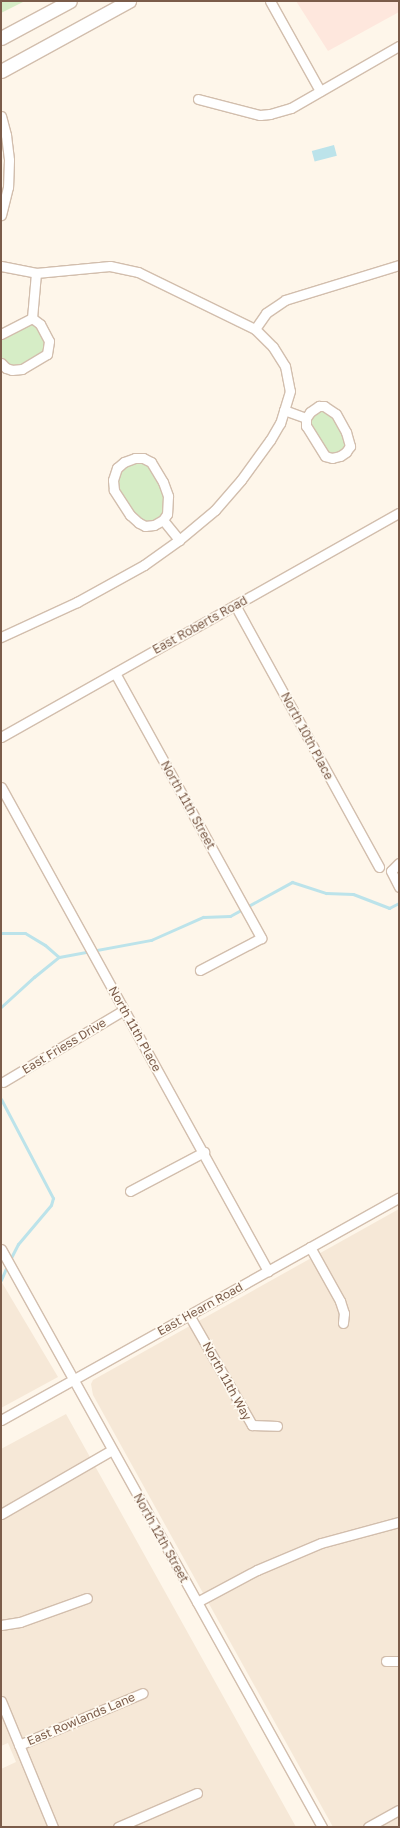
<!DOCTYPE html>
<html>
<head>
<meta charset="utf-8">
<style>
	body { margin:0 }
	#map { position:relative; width:400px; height:1828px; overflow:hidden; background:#fef6ea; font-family:"Golos Text",sans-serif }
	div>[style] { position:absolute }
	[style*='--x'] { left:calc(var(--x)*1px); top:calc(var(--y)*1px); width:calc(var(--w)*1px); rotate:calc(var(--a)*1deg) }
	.residential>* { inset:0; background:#f6e8d7 }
	.commercial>* { inset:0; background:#fee7dd }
	.green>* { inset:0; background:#d6edc6 }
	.water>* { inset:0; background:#bce3ea; transform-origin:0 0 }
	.stream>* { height:3px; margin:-1.5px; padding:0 1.5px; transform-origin:1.5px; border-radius:1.5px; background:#bce3ea }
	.roads { filter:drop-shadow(1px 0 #d2bead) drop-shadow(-1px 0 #d2bead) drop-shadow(0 1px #d2bead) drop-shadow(0 -1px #d2bead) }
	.minor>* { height:9px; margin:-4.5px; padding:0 4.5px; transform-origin:4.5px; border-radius:4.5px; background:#fff }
	.secondary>* { height:13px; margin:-6.5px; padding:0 6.5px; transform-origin:6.5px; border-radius:6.5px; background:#fff }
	span { translate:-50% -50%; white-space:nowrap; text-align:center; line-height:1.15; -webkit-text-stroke:3.5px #fffaf1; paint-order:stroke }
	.street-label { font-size:12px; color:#7b5c4a }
	.frame { position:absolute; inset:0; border:2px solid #7b5c4a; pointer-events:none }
</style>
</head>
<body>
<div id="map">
	<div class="residential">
		<div style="clip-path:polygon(399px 1209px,399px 1827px,333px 1827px,93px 1395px,91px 1384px,93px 1380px)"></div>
		<div style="clip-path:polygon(1px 1281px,58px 1377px,1px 1408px)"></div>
		<div style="clip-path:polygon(66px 1414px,296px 1827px,1px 1827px,1px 1769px,16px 1762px,8px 1743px,1px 1746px,1px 1449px)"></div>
	</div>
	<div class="commercial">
		<div style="clip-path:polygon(296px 1px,399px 1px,399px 12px,328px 51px)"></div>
	</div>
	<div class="green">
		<div style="clip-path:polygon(1px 1px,25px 1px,1px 13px)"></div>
		<div style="clip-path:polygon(32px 318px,49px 348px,22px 369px,1px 363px,1px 334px)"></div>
		<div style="clip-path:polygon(324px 406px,346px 432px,346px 452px,325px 456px,306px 418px)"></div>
		<div style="clip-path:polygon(143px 458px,163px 482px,167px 514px,145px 526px,114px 490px,117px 468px)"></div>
	</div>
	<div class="water">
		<div style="left:334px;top:145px;width:11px;height:23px;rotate:75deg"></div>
	</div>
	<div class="stream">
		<div style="--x:1;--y:933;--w:24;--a:0"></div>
		<div style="--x:25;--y:933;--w:23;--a:31"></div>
		<div style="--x:45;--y:945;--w:18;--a:41"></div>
		<div style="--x:59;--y:957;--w:94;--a:-10.5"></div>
		<div style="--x:151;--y:940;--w:57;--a:-23.9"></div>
		<div style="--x:203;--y:917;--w:27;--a:-2"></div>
		<div style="--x:230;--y:916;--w:71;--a:-28.7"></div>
		<div style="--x:292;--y:882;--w:36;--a:18"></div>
		<div style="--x:326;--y:893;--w:27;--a:2"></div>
		<div style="--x:353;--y:894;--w:39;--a:21"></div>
		<div style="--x:389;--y:908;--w:11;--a:-27"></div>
		<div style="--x:1;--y:1007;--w:45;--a:-42.3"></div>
		<div style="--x:34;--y:977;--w:32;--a:-39"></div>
		<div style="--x:1;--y:1099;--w:112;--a:62.3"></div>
		<div style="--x:53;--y:1198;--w:7;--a:106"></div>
		<div style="--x:51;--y:1205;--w:51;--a:130.2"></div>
		<div style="--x:18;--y:1244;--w:18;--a:117"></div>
		<div style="--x:1;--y:1280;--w:15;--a:-67"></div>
	</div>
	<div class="roads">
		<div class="minor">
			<div style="--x:270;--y:1;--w:103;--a:60.9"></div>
			<div style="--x:198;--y:99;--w:64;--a:14.5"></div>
			<div style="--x:260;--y:115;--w:10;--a:-6"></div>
			<div style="--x:270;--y:114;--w:22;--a:-16"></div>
			<div style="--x:291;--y:108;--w:125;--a:-29.9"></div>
			<div style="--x:1;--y:116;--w:20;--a:75"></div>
			<div style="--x:6;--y:135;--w:25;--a:83"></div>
			<div style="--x:9;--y:160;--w:27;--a:92"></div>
			<div style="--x:8;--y:187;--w:29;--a:104"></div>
			<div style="--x:1;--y:266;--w:36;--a:11"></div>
			<div style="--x:36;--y:273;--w:74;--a:-5.4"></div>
			<div style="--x:110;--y:266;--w:29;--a:12"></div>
			<div style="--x:138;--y:272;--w:130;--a:26"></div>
			<div style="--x:255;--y:329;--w:25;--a:45"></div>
			<div style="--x:273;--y:347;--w:22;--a:58"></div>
			<div style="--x:285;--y:366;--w:25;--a:79"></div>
			<div style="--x:290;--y:391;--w:34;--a:107"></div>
			<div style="--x:280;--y:423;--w:20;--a:120"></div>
			<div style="--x:270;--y:440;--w:49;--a:125.9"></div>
			<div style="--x:241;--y:480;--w:40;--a:131"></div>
			<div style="--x:215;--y:510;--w:47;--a:140.2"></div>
			<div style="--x:179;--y:540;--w:43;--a:144.5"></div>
			<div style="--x:144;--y:565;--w:77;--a:151.1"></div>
			<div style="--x:77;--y:602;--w:84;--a:155.3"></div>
			<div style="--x:32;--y:318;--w:45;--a:-84.9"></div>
			<div style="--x:255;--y:329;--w:19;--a:-55"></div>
			<div style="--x:266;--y:313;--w:23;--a:-34"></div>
			<div style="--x:285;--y:300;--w:119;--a:-17.1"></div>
			<div style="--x:1;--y:334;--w:35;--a:-27"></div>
			<div style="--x:1;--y:363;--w:7;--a:45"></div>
			<div style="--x:6;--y:368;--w:6;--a:18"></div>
			<div style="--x:12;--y:370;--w:10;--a:-6"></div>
			<div style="--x:22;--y:369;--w:29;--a:-31"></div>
			<div style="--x:47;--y:354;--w:13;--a:-81"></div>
			<div style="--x:49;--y:341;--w:19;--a:-118"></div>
			<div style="--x:40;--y:324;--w:10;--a:-143"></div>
			<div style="--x:319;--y:406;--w:5;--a:0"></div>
			<div style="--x:324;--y:406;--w:14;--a:34"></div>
			<div style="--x:336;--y:414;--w:21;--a:61"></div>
			<div style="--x:346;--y:432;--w:15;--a:74"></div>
			<div style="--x:350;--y:446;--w:7;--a:124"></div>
			<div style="--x:346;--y:452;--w:7;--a:146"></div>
			<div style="--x:340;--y:456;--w:8;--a:166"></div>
			<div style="--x:332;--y:458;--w:7;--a:-164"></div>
			<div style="--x:325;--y:456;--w:36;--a:-122"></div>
			<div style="--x:306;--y:426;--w:8;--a:-90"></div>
			<div style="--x:306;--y:418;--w:7;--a:-56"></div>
			<div style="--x:310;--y:412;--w:11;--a:-34"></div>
			<div style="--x:284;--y:410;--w:23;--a:20"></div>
			<div style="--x:135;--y:458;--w:8;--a:0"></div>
			<div style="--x:143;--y:458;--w:9;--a:27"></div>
			<div style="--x:151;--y:462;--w:23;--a:59"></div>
			<div style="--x:163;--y:482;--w:15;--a:70"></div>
			<div style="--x:168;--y:496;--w:18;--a:93"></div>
			<div style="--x:167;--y:514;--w:7;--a:124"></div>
			<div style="--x:163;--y:520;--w:10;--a:151"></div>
			<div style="--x:154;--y:525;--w:9;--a:174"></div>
			<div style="--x:145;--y:526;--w:7;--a:-153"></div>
			<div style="--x:139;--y:523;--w:12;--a:-138"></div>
			<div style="--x:130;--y:515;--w:30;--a:-123"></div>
			<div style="--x:114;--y:490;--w:10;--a:-96"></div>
			<div style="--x:113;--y:480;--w:13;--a:-72"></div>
			<div style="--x:117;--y:468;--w:9;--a:-41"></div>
			<div style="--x:124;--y:462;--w:12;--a:-20"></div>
			<div style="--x:163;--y:520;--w:26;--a:51"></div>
			<div style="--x:235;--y:605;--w:299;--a:61.2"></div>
			<div style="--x:115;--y:673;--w:303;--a:61.1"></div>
			<div style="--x:261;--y:938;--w:69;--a:152.3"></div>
			<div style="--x:1;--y:737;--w:457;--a:-29.4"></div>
			<div style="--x:1;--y:787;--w:553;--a:61.12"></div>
			<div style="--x:399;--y:863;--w:11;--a:135"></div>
			<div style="--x:391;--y:871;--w:18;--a:63"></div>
			<div style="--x:3;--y:1082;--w:141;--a:-30.8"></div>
			<div style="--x:130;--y:1191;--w:84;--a:-27.8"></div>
			<div style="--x:310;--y:1247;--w:62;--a:60.9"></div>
			<div style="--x:340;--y:1301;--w:13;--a:72"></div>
			<div style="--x:344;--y:1313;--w:10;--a:96"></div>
			<div style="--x:1;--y:1249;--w:661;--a:60.95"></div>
			<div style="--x:189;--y:1315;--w:127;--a:60.2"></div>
			<div style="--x:252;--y:1425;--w:25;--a:2"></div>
			<div style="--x:1;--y:1420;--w:456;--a:-29.2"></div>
			<div style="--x:1;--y:1514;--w:128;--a:-30"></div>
			<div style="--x:197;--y:1602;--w:68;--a:-28.1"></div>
			<div style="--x:257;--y:1570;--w:69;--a:-22.9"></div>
			<div style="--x:321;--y:1543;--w:81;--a:-15.1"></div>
			<div style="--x:1;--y:1625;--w:19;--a:-9"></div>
			<div style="--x:20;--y:1622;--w:71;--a:-19.7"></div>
			<div style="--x:386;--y:1661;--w:13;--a:0"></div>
			<div style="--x:1;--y:1701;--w:136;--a:67.6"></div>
			<div style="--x:19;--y:1745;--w:134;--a:-22.8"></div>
			<div style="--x:118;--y:1827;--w:86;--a:-23.3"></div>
			<div style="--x:368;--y:1827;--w:35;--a:-29"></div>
		</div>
		<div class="secondary">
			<div style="--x:1;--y:38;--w:78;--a:-28.2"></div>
			<div style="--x:1;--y:71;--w:146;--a:-28.7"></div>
		</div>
	</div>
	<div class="street-label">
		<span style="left:200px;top:625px;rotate:-29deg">East Roberts Road</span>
		<span style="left:307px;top:736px;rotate:62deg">North 10th Place</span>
		<span style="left:188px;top:805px;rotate:61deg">North 11th Street</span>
		<span style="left:135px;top:1029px;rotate:61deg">North 11th Place</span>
		<span style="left:64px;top:1046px;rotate:-31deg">East Friess Drive</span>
		<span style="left:200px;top:1309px;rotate:-29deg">East Hearn Road</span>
		<span style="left:227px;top:1381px;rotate:61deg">North 11th Way</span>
		<span style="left:161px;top:1538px;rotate:61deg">North 12th Street</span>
		<span style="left:81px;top:1719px;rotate:-23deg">East Rowlands Lane</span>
	</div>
	<div class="frame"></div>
</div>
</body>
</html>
